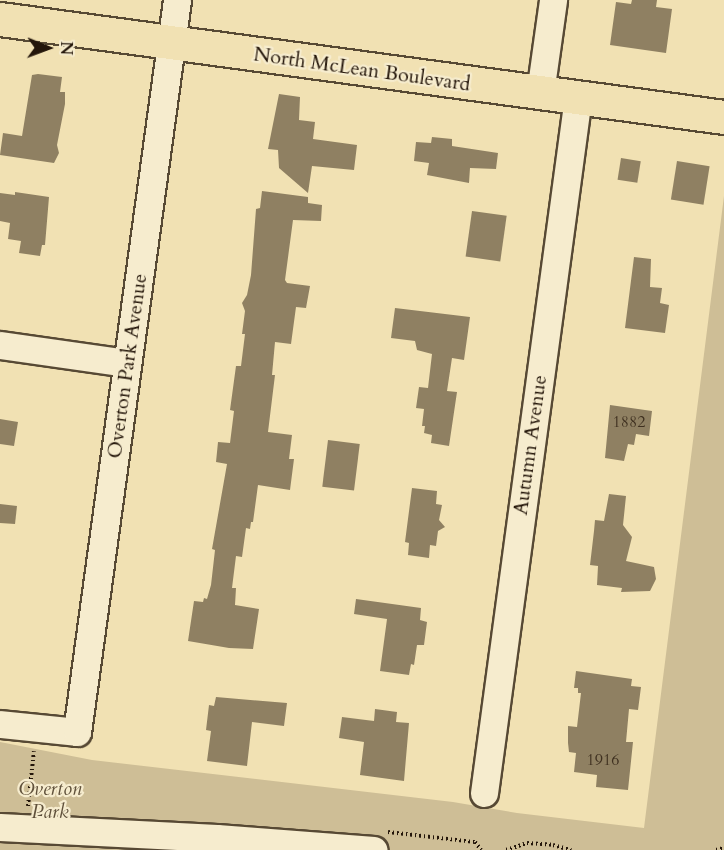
<!DOCTYPE html>
<html>
<head>
<meta charset="utf-8">
<style>
	body { margin:0 }
	#map { position:relative; width:724px; height:850px; overflow:hidden; background:#f1e1b3; font-family:Cardo,serif }
	div>[style] { position:absolute }
	[style*='--x'] { left:calc(var(--x)*1px); top:calc(var(--y)*1px); width:calc(var(--w)*1px); rotate:calc(var(--a)*1deg) }
	.green>* { inset:0; background:#cebe96 }
	.building>* { inset:0; background:#8f8062; transform-origin:0 0 }
	.path>* { height:4px; margin-top:-2px; transform-origin:0; background:repeating-linear-gradient(90deg,#24160a 0 1.5px,transparent 0 4.5px) }
	.roads { filter:drop-shadow(2px 0 #574934) drop-shadow(-2px 0 #574934) drop-shadow(0 2px #574934) drop-shadow(0 -2px #574934) }
	.minor>* { height:27px; margin:-13.5px; padding:0 13.5px; transform-origin:13.5px; border-radius:13.5px; background:#f6ecce }
	.major>* { height:33px; margin:-16.5px; padding:0 16.5px; transform-origin:16.5px; border-radius:16.5px; background:#f1e1b3 }
	span { translate:-50% -50%; white-space:nowrap; text-align:center; line-height:1.15; -webkit-text-stroke:4.5px #f6ecce; paint-order:stroke }
	.number-label { font-size:16px; color:#3f3020 }
	.number-label span { -webkit-text-stroke-width:0 }
	.street-label { font-size:20px; color:#24160a }
	.park-label { font-size:20px; color:#60513b; font-style:italic }
	.north { position:absolute; left:18px; top:18px; width:60px; height:60px; -webkit-text-stroke:4px #f6ecce; paint-order:stroke; rotate:91deg; font-size:16px; font-weight:700; line-height:24px; text-align:center; color:#24160a }
	.north::after { content:''; display:block; margin:auto; width:21px; height:27px; background:#24160a; clip-path:polygon(50% 0,100% 100%,50% 72%,0 100%) }
</style>
</head>
<body>
<div id="map">
	<div class="green">
		<div style="clip-path:polygon(724px 196px,724px 850px,0 850px,0 742px,92px 760px,453px 802px,517px 813px,644px 828px)"></div>
	</div>
	<div class="building">
		<div style="clip-path:polygon(632px 0,657px 0,656px 7px,672px 9px,666px 53px,610px 45px,616px 2px,631px 4px)"></div>
		<div style="clip-path:polygon(38px 74px,62px 77px,60px 92px,65px 92px,65px 104px,57px 145px,59px 153px,54px 163px,0 155px,3px 133px,22px 136px,32px 75px)"></div>
		<div style="clip-path:polygon(279px 94px,300px 97px,299px 120px,315px 122px,313px 139px,357px 145px,354px 170px,312px 166px,308px 193px,279px 168px,278px 150px,268px 149px)"></div>
		<div style="clip-path:polygon(432px 137px,452px 139px,452px 146px,498px 153px,496px 169px,470px 168px,469px 183px,427px 175px,429px 163px,414px 161px,416px 142px,431px 143px)"></div>
		<div style="left:621px;top:158px;width:20px;height:22px;rotate:9deg"></div>
		<div style="left:677px;top:161px;width:33px;height:39px;rotate:9deg"></div>
		<div style="clip-path:polygon(262px 191px,308px 197px,308px 203px,322px 205px,321px 221px,293px 220px,285px 280px,287px 283px,310px 286px,306px 308px,296px 307px,291px 344px,275px 342px,272px 375px,275px 375px,268px 432px,292px 435px,289px 459px,294px 459px,290px 490px,258px 485px,253px 522px,251px 522px,250px 529px,246px 528px,242px 557px,236px 556px,232px 588px,236px 588px,235px 605px,259px 609px,253px 649px,229px 648px,188px 641px,194px 601px,203px 602px,204px 598px,207px 599px,211px 585px,215px 550px,212px 549px,227px 464px,216px 462px,218px 442px,230px 443px,234px 411px,230px 410px,236px 366px,241px 366px,245px 334px,242px 334px,245px 311px,242px 303px,247px 295px,251px 275px,256px 209px,260px 208px)"></div>
		<div style="clip-path:polygon(15px 192px,49px 197px,45px 245px,42px 245px,40px 256px,19px 253px,21px 241px,8px 239px,10px 223px,0 221px,0 193px,15px 195px)"></div>
		<div style="left:472px;top:211px;width:35px;height:46px;rotate:8deg"></div>
		<div style="clip-path:polygon(634px 257px,651px 259px,650px 287px,662px 288px,660px 303px,669px 305px,665px 333px,625px 328px)"></div>
		<div style="clip-path:polygon(395px 308px,470px 317px,464px 360px,452px 358px,447px 391px,457px 392px,449px 446px,431px 443px,432px 435px,424px 433px,425px 426px,422px 426px,424px 409px,416px 408px,419px 387px,428px 388px,432px 354px,417px 350px,415px 341px,391px 338px)"></div>
		<div style="clip-path:polygon(610px 405px,652px 411px,649px 436px,636px 434px,634px 445px,628px 444px,624px 461px,605px 458px)"></div>
		<div style="clip-path:polygon(0 419px,18px 422px,14px 446px,0 444px)"></div>
		<div style="left:328px;top:440px;width:32px;height:47px;rotate:7deg"></div>
		<div style="clip-path:polygon(412px 488px,437px 491px,436px 504px,442px 505px,439px 520px,445px 527px,438px 531px,436px 546px,430px 545px,429px 558px,408px 555px,409px 543px,405px 542px)"></div>
		<div style="clip-path:polygon(609px 494px,626px 496px,623px 525px,632px 537px,626px 561px,654px 567px,656px 579px,650px 591px,621px 592px,622px 588px,597px 585px,598px 566px,590px 565px,594px 531px,595px 520px,604px 521px)"></div>
		<div style="clip-path:polygon(0 504px,17px 506px,15px 524px,0 523px)"></div>
		<div style="clip-path:polygon(356px 599px,421px 608px,420px 620px,427px 622px,424px 645px,417px 645px,414px 665px,411px 664px,409px 675px,380px 671px,387px 619px,354px 614px)"></div>
		<div style="clip-path:polygon(576px 671px,632px 679px,631px 686px,641px 687px,638px 710px,629px 709px,626px 742px,633px 742px,628px 790px,596px 787px,597px 775px,574px 772px,576px 753px,569px 752px,568px 743px,568px 726px,577px 727px,581px 693px,578px 693px,578px 688px,574px 688px)"></div>
		<div style="clip-path:polygon(216px 697px,287px 703px,284px 726px,252px 722px,247px 766px,207px 761px,211px 731px,206px 730px,209px 705px,214px 706px)"></div>
		<div style="clip-path:polygon(375px 709px,397px 712px,396px 722px,409px 723px,404px 781px,360px 775px,364px 742px,339px 738px,342px 717px,374px 721px)"></div>
	</div>
	<div class="path">
		<div style="--x:28;--y:806;--w:55;--a:-83.8"></div>
		<div style="--x:388;--y:832;--w:88;--a:6.6"></div>
		<div style="--x:475;--y:842;--w:10;--a:53"></div>
		<div style="--x:506;--y:850;--w:22;--a:-18"></div>
		<div style="--x:527;--y:843;--w:26;--a:4"></div>
		<div style="--x:553;--y:845;--w:19;--a:16"></div>
		<div style="--x:716;--y:850;--w:8;--a:-14"></div>
	</div>
	<div class="roads">
		<div class="minor">
			<div style="--x:540;--y:93;--w:94;--a:-82"></div>
			<div style="--x:0;--y:345;--w:128;--a:8.1"></div>
			<div style="--x:0;--y:724;--w:77;--a:5.9"></div>
			<div style="--x:77;--y:732;--w:739;--a:-82.22"></div>
			<div style="--x:484;--y:793;--w:702;--a:-82.31"></div>
			<div style="--x:0;--y:827;--w:217;--a:2.9"></div>
			<div style="--x:217;--y:838;--w:157;--a:4.4"></div>
		</div>
		<div class="major">
			<div style="--x:0;--y:19;--w:731;--a:7.71"></div>
		</div>
	</div>
	<div class="number-label">
		<span style="left:629px;top:422px">1882</span>
		<span style="left:603px;top:760px">1916</span>
	</div>
	<div class="street-label">
		<span style="left:362px;top:69px;rotate:8deg">North McLean Boulevard</span>
		<span style="left:127px;top:366px;rotate:-82deg">Overton Park Avenue</span>
		<span style="left:530px;top:445px;rotate:-82deg">Autumn Avenue</span>
	</div>
	<div class="park-label">
		<span style="left:50px;top:800px">Overton<br>Park</span>
	</div>
	<div class="north">N</div>
</div>
</body>
</html>
